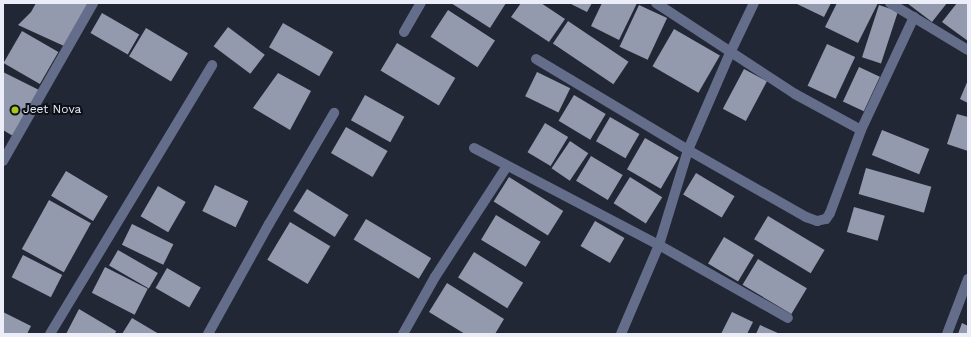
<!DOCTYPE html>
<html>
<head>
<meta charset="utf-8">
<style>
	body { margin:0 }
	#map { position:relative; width:971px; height:337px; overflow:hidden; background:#222736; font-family:"Work Sans",sans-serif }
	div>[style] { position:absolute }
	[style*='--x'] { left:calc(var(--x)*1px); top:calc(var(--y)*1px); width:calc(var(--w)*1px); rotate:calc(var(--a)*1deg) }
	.building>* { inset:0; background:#949aad; transform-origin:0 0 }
	.minor>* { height:10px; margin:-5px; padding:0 5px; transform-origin:5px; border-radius:5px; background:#646d8a }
	.dots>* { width:11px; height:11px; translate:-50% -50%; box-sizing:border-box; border:2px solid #0e1017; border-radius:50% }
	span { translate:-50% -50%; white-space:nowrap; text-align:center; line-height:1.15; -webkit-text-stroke:4px #0e1017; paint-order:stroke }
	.poi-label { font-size:12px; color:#ebeef8 }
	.left { translate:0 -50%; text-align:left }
	.frame { position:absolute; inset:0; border:4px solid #ebeef8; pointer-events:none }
</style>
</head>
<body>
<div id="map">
	<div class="building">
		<div style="clip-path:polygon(36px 3px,85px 3px,88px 4px,64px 46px,18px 25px,31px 12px)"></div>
		<div style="clip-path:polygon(451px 3px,506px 3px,490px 28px)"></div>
		<div style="clip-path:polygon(521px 3px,541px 3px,565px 19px,549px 42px,511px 17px)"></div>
		<div style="clip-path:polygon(569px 3px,592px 3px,587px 12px)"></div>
		<div style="clip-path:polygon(602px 3px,637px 3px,619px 40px,591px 26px)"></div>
		<div style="clip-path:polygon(795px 3px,831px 3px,824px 17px)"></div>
		<div style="clip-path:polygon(837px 3px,878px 3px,858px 43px,825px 27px)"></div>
		<div style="clip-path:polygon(907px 3px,947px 3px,932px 22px)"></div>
		<div style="clip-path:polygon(957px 3px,968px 3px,968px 41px,942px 22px)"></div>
		<div style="left:639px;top:5px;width:31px;height:46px;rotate:25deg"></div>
		<div style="left:879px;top:5px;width:20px;height:55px;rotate:18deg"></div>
		<div style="left:448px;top:10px;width:56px;height:32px;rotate:33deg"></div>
		<div style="left:102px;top:13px;width:43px;height:23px;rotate:30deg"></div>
		<div style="left:568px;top:21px;width:73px;height:27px;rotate:34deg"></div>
		<div style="left:283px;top:23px;width:58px;height:28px;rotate:30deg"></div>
		<div style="left:228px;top:27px;width:46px;height:24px;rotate:37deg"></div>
		<div style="left:146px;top:28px;width:49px;height:33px;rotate:31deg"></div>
		<div style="left:674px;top:29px;width:53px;height:43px;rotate:30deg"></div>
		<div style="left:22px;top:31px;width:42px;height:37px;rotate:30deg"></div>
		<div style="left:397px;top:43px;width:68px;height:32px;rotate:31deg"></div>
		<div style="left:827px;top:44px;width:31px;height:46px;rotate:25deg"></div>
		<div style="left:859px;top:67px;width:23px;height:38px;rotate:25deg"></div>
		<div style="left:744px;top:69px;width:26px;height:45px;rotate:28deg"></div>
		<div style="clip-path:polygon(3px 72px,39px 90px,13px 136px,3px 130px)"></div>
		<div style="left:537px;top:72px;width:37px;height:27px;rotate:26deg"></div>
		<div style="clip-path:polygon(278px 73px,311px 91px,290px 130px,253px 108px)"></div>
		<div style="clip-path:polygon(968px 80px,968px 103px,960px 99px)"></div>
		<div style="left:365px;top:95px;width:45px;height:29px;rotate:29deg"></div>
		<div style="left:574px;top:95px;width:37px;height:30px;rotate:31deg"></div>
		<div style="clip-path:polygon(957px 114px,968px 117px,968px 151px,947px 144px)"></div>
		<div style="left:610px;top:117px;width:34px;height:28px;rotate:30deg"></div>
		<div style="left:545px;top:123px;width:27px;height:34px;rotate:31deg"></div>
		<div style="left:346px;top:127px;width:48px;height:30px;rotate:30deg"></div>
		<div style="left:882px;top:130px;width:51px;height:27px;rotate:22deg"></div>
		<div style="left:645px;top:138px;width:39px;height:36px;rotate:30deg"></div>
		<div style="left:570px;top:141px;width:22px;height:33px;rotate:34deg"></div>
		<div style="left:591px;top:156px;width:37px;height:29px;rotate:31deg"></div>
		<div style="left:866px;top:168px;width:68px;height:27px;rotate:16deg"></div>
		<div style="left:66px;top:171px;width:49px;height:29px;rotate:31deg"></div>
		<div style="left:696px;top:173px;width:45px;height:25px;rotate:31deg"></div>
		<div style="left:509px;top:177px;width:64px;height:29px;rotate:32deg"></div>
		<div style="left:630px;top:177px;width:38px;height:31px;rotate:32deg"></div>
		<div style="left:215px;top:185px;width:37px;height:29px;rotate:26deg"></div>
		<div style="left:158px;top:186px;width:32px;height:35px;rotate:30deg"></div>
		<div style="left:307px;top:189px;width:49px;height:26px;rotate:32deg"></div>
		<div style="left:49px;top:200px;width:48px;height:56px;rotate:29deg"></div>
		<div style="left:854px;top:207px;width:32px;height:26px;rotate:16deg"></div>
		<div style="left:496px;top:215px;width:52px;height:29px;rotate:31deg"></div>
		<div style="left:768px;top:216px;width:66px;height:27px;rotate:31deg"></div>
		<div style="left:366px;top:219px;width:76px;height:24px;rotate:31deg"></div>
		<div style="left:595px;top:221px;width:34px;height:29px;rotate:30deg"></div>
		<div style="left:290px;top:222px;width:47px;height:44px;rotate:31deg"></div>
		<div style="left:132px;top:224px;width:46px;height:23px;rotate:26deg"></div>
		<div style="left:724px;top:237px;width:35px;height:31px;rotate:31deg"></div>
		<div style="left:118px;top:250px;width:46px;height:18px;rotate:30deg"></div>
		<div style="left:474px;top:252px;width:58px;height:30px;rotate:32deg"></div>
		<div style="left:23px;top:255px;width:44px;height:25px;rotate:27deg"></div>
		<div style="left:758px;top:259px;width:57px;height:30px;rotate:31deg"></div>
		<div style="left:105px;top:267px;width:48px;height:29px;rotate:27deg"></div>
		<div style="left:167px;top:268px;width:39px;height:23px;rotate:30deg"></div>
		<div style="clip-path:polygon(447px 283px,504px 319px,495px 334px,465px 334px,429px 312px)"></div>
		<div style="clip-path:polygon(79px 309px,116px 331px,115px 334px,66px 334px)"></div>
		<div style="clip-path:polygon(3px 312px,31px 326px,27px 334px,3px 334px)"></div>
		<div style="clip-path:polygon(732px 312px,753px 322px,747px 334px,721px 334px)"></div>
		<div style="clip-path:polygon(132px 318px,159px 334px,122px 334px)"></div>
		<div style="clip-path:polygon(962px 323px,968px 326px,968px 334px,958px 334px)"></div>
		<div style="clip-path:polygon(760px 325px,780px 334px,756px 334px)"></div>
	</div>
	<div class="minor">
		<div style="--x:656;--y:3;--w:166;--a:33.2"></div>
		<div style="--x:795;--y:94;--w:75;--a:28.6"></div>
		<div style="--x:890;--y:3;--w:91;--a:31.1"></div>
		<div style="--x:404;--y:32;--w:34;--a:-60"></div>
		<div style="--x:536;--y:59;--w:177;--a:30.9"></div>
		<div style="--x:688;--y:150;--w:136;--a:29.6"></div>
		<div style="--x:806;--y:217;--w:12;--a:20"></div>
		<div style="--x:817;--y:221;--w:9;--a:-13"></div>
		<div style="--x:826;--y:219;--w:7;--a:-56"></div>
		<div style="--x:830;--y:213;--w:89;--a:-69.5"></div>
		<div style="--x:861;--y:130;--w:125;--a:-64.9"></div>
		<div style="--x:474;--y:148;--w:209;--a:27.7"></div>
		<div style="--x:659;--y:245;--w:148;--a:29.5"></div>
		<div style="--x:3;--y:161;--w:182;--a:-60.3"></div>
		<div style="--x:50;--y:334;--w:314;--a:-58.9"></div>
		<div style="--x:208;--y:334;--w:126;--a:-61"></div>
		<div style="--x:269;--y:224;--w:129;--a:-59.6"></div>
		<div style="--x:403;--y:334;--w:65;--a:-60.7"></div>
		<div style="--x:435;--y:277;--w:132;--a:-57"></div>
		<div style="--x:621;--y:334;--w:97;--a:-66.9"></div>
		<div style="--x:659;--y:245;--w:99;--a:-73"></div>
		<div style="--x:688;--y:150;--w:106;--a:-66.6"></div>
		<div style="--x:730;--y:53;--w:55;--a:-64.4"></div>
		<div style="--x:947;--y:334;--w:59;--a:-69.1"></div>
	</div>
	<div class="dots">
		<div style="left:15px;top:110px;background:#a8c71c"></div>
	</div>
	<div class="poi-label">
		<span class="left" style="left:23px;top:110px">Jeet Nova</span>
	</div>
	<div class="frame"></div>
</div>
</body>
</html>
